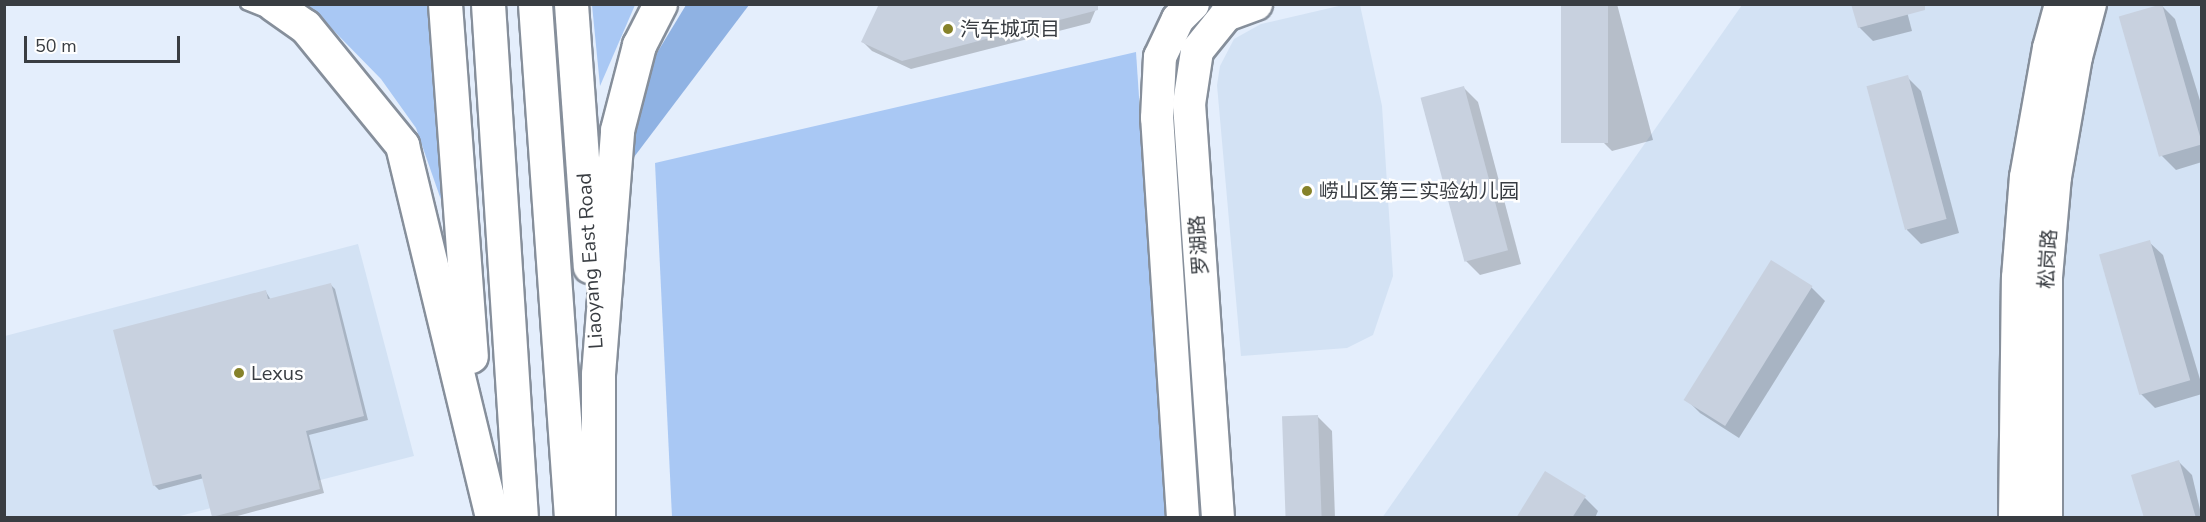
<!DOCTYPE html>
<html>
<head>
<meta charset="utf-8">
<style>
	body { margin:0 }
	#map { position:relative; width:2206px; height:522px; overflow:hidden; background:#e4eefc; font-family:"Nunito Sans","Noto Sans SC",sans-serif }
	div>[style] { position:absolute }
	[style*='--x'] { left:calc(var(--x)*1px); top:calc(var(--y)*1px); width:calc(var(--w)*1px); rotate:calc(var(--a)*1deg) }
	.built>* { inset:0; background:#d3e2f4 }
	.green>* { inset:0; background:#a9c8f4 }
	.forest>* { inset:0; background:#8fb2e3 }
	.shadow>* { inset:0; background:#0003 }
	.building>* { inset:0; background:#c8d1df; transform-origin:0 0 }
	.roads { filter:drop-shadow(2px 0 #868f9b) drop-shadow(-2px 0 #868f9b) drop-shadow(0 2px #868f9b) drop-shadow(0 -2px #868f9b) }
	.lane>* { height:10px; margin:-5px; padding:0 5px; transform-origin:5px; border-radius:5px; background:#fff }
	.secondary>* { height:32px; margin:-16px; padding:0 16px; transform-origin:16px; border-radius:16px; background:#fff }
	.primary>* { height:33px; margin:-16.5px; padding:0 16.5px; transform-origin:16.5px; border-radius:16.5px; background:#fff }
	.highway>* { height:33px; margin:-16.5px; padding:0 16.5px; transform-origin:16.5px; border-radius:16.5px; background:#fff }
	.dots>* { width:16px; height:16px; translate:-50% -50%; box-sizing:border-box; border:3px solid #fff; border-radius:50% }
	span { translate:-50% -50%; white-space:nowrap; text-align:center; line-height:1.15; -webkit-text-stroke:5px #fff; paint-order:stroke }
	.poi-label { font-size:20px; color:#393d42 }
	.left { translate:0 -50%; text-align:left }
	.street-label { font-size:20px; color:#393d42 }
	.frame { position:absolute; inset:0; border:6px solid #393d42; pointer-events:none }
	.scale { position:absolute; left:24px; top:36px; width:156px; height:27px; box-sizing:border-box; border:3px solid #393d42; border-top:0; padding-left:8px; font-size:18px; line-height:21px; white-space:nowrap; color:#393d42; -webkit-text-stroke:4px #fff; paint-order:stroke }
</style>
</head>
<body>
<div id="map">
	<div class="built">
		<div style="clip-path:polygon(1343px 5px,1360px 5px,1382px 106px,1393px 276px,1373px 335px,1347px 348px,1241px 356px,1217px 85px,1220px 66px,1234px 39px,1261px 24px)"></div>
		<div style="clip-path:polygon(1742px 5px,2201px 5px,2201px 517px,1382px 518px)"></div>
		<div style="clip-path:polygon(358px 244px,414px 456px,176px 517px,5px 518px,5px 336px)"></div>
	</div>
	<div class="green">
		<div style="clip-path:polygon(299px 5px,434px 5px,448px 220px,416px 128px,381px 79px,334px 31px)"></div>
		<div style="clip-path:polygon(592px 5px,635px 5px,600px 86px)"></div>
		<div style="clip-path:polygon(1136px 52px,1167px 517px,672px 517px,655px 163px)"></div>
	</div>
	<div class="forest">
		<div style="clip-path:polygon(686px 5px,749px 5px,628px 165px,646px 71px)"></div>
	</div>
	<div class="shadow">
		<div style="clip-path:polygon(1098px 4px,1090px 23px,911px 69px,872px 51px,863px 42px)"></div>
		<div style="clip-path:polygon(1562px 4px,1617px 4px,1653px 140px,1612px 151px,1598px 137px)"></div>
		<div style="clip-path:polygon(1905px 4px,1912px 31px,1873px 41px,1859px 27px)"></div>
		<div style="clip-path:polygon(2161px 5px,2175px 19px,2202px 107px,2202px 162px,2176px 170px,2162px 156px)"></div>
		<div style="clip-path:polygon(1907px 77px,1921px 91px,1959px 233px,1921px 244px,1907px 230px)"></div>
		<div style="clip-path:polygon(1464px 88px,1478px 102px,1521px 264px,1480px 275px,1466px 261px)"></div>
		<div style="clip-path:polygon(2149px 242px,2163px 255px,2202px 386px,2202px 394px,2155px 408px,2141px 394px)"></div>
		<div style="clip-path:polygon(330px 284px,335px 289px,368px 420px,309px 435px,324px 493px,230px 518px,215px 518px,204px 478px,159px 490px,154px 485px,266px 292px,271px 300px)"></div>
		<div style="clip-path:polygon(1811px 287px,1825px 301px,1739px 438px,1700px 413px,1686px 399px)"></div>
		<div style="clip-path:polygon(1318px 417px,1332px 431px,1335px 518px,1287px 518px)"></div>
		<div style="clip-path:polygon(2179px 462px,2192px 475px,2202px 518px,2145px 518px)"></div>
		<div style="clip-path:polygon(1585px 498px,1598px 511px,1595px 518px,1518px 518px)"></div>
	</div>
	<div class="building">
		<div style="clip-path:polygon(879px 4px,1098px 4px,1098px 10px,902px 61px,861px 42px)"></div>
		<div style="left:1561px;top:4px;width:47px;height:139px"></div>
		<div style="clip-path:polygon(1851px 4px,1925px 4px,1925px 10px,1858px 28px)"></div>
		<div style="left:2162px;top:4px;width:146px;height:45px;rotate:74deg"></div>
		<div style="left:1908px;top:75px;width:149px;height:43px;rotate:75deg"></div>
		<div style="left:1464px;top:86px;width:170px;height:45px;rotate:75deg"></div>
		<div style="left:2150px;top:240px;width:146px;height:53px;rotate:74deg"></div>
		<div style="left:1771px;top:260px;width:49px;height:165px;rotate:32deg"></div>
		<div style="clip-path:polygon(331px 283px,364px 416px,306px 431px,320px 489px,212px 517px,201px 474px,153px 486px,113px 330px,266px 290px,268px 299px)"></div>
		<div style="left:1318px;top:415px;width:103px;height:36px;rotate:88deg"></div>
		<div style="clip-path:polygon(2179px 460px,2196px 518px,2144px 518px,2131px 475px)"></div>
		<div style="clip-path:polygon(1545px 471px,1586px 496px,1572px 518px,1516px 518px)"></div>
	</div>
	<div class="roads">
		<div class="lane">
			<div style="--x:246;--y:4;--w:27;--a:22"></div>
		</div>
		<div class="secondary">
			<div style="--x:1183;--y:518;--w:401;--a:-93.7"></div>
			<div style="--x:1157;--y:118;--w:61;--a:-87.2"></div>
			<div style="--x:1160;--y:57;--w:42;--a:-64.7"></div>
			<div style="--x:1178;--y:19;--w:21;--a:-45"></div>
			<div style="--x:1218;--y:518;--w:415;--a:-94"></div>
			<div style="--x:1189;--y:104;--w:54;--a:-81.4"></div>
			<div style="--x:1197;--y:51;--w:46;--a:-51.1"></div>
			<div style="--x:1226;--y:15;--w:32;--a:-20"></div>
			<div style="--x:2015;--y:518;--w:240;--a:-89.3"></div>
			<div style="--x:2018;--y:278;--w:101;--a:-85.5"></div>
			<div style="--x:2026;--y:177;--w:131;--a:-79.9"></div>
			<div style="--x:2049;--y:48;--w:46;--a:-74.7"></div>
			<div style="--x:2046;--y:518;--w:241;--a:-90"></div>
			<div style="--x:2046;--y:277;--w:100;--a:-84.9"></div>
			<div style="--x:2055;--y:177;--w:122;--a:-80.1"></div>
			<div style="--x:2076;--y:57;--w:55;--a:-75.2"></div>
		</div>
		<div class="primary">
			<div style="--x:273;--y:4;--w:39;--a:35"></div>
			<div style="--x:305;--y:26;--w:154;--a:50.8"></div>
			<div style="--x:402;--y:145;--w:384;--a:76.4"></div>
			<div style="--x:445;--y:4;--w:353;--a:85.8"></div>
			<div style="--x:571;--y:4;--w:263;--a:85.9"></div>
			<div style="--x:598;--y:518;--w:144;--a:-90"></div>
			<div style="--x:598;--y:374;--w:245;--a:-85.5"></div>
			<div style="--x:617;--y:130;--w:88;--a:-75.5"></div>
			<div style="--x:639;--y:45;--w:46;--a:-62.9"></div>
		</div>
		<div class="highway">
			<div style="--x:488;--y:4;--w:515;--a:86.33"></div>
			<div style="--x:535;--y:4;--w:515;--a:85.99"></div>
		</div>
	</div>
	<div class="dots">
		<div style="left:948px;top:29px;background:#86822a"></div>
		<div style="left:1307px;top:191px;background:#86822a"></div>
		<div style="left:239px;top:373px;background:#86822a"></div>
	</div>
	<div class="poi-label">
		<span class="left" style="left:960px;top:29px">汽车城项目</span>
		<span class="left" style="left:1319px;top:191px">崂山区第三实验幼儿园</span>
		<span class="left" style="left:251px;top:373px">Lexus</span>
	</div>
	<div class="street-label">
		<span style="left:1199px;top:245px;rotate:-94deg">罗湖路</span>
		<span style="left:2048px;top:259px;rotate:-86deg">松岗路</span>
		<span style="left:590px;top:261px;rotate:-94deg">Liaoyang East Road</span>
	</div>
	<div class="frame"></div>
	<div class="scale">50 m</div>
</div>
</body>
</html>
